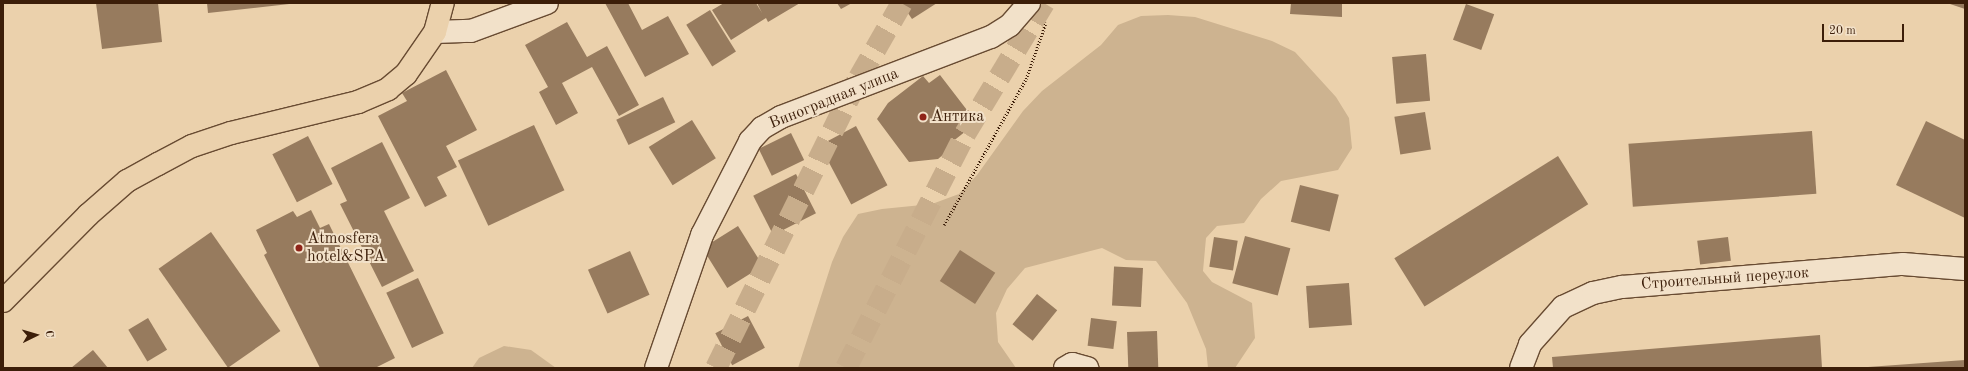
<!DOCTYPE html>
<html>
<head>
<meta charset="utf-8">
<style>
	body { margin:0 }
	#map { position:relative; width:1968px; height:371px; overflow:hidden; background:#ebd1ac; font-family:"Old Standard TT",serif }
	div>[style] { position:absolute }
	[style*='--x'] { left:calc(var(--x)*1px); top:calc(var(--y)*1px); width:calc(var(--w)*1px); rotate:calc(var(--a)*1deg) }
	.green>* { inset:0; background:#cdb390 }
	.building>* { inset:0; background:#977b5e; transform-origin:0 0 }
	.primary-tunnel>* { height:22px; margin-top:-11px; transform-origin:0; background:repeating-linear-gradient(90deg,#c8ad8b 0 22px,transparent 0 33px) }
	.path>* { height:2.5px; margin-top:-1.25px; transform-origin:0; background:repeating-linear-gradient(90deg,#3c1e09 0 1px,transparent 0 3px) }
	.roads { filter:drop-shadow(1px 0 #684b32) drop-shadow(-1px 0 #684b32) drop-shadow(0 1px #684b32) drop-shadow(0 -1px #684b32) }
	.minor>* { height:22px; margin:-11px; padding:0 11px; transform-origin:11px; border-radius:11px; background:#f2e1c9 }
	.primary>* { height:22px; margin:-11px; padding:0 11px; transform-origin:11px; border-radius:11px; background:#ebd1ac }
	.dots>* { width:11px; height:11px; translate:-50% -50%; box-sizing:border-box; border:2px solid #f2e1c9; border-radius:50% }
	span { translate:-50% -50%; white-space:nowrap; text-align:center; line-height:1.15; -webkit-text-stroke:4px #f2e1c9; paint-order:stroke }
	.street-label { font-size:16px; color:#3c1e09 }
	.poi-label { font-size:16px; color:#3c1e09 }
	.left { translate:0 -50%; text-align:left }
	.frame { position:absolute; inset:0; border:4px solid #3c1e09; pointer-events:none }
	.north { position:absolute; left:16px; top:315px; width:40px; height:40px; -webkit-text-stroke:3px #f2e1c9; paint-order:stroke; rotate:85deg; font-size:11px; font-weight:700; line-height:16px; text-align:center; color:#3c1e09 }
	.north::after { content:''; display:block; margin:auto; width:14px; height:18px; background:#3c1e09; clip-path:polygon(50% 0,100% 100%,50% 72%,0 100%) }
	.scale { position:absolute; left:1822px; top:24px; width:82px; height:18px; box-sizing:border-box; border:2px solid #3c1e09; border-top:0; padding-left:5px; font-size:12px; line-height:14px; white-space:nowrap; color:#3c1e09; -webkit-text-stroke:3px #f2e1c9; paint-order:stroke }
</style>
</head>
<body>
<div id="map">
	<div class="green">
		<div style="clip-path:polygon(1168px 15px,1195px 17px,1272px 41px,1295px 52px,1336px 97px,1349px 118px,1352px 148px,1338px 170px,1281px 181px,1261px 199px,1244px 223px,1217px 226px,1206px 238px,1203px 271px,1212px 282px,1252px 303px,1255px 338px,1235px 368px,1208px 368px,1206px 349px,1187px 303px,1156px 261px,1126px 260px,1102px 248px,1025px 268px,1007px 289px,996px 313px,998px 342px,1016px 368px,798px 368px,832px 262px,843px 237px,858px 214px,882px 209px,932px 204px,959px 194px,977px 175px,1023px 111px,1042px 91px,1101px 45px,1118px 25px,1141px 16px)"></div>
		<div style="clip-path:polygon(504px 346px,531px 350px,556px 368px,472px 368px,479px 358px)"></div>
	</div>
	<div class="building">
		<div style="clip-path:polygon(96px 3px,158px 3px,162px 42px,102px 49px)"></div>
		<div style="clip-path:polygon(207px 3px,298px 3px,208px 13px)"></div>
		<div style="clip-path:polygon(605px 3px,628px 3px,642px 30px,668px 16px,689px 54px,645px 77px)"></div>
		<div style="clip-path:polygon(724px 3px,756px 3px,762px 13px,757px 3px,800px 3px,768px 22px,766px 18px,731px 40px,712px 10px)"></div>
		<div style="clip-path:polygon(837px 3px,852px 3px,841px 9px)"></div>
		<div style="clip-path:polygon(901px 3px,937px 3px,912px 19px)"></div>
		<div style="clip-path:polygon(1291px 3px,1342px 3px,1342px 17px,1290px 14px)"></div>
		<div style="clip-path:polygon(1947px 3px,1965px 3px,1965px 9px)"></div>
		<div style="left:1466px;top:4px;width:30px;height:38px;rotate:20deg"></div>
		<div style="left:710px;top:10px;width:49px;height:28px;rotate:58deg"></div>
		<div style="clip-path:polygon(567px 22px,587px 57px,607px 46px,639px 105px,619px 116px,592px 67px,562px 83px,578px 113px,556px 125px,539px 92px,548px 87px,525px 45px)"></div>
		<div style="left:1426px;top:54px;width:47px;height:34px;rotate:85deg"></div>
		<div style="clip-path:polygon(446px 70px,477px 130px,446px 146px,457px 167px,437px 177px,447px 196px,425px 207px,378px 116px,407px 101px,402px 93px)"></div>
		<div style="clip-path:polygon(940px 75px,970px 114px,960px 122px,966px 131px,952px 142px,951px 148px,938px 159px,909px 162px,877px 119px,888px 103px,923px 76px,929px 83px)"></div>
		<div style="left:663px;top:97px;width:28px;height:52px;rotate:64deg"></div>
		<div style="left:1425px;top:112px;width:38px;height:31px;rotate:81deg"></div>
		<div style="left:692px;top:120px;width:45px;height:51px;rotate:58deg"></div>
		<div style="clip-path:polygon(1926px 121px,1965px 140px,1965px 218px,1896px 185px)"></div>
		<div style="left:534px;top:125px;width:72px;height:84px;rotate:65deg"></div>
		<div style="left:856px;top:126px;width:67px;height:41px;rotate:62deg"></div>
		<div style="left:1812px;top:131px;width:63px;height:184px;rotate:86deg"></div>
		<div style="left:791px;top:133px;width:30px;height:36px;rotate:64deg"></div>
		<div style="left:308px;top:136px;width:54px;height:40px;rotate:63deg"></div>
		<div style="clip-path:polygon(382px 142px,410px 198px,384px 211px,414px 271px,382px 287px,340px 204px,347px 201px,331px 168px)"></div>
		<div style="left:1558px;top:156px;width:57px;height:193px;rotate:58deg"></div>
		<div style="left:796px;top:174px;width:44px;height:48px;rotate:63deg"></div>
		<div style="left:1300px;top:185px;width:40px;height:38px;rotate:14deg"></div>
		<div style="clip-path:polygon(311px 210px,320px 228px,329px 224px,395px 358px,375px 368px,320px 368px,264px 255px,267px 253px,256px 230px,293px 211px,297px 217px)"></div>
		<div style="left:738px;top:226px;width:47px;height:42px;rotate:58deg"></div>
		<div style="left:211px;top:232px;width:121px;height:64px;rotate:55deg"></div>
		<div style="left:1245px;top:236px;width:47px;height:49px;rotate:15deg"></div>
		<div style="left:1214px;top:237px;width:24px;height:30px;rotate:9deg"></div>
		<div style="left:1728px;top:237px;width:24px;height:31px;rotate:83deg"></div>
		<div style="left:960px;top:250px;width:42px;height:37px;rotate:33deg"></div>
		<div style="left:630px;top:251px;width:48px;height:46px;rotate:66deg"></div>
		<div style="left:1143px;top:268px;width:39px;height:29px;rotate:93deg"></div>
		<div style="left:418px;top:278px;width:61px;height:35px;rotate:65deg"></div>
		<div style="left:1349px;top:283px;width:42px;height:43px;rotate:86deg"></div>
		<div style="left:1037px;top:294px;width:26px;height:39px;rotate:39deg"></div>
		<div style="left:748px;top:316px;width:36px;height:37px;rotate:62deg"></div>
		<div style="left:148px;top:318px;width:37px;height:23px;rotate:59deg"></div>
		<div style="left:1091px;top:318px;width:26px;height:28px;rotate:7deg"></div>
		<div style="left:1157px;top:331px;width:37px;height:30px;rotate:88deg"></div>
		<div style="clip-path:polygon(1820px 335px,1822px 368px,1553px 368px,1552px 357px)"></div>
		<div style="clip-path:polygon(93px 350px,108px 368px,71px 368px)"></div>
		<div style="clip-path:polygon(1965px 360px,1965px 368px,1868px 368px,1868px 367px)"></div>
	</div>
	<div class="primary-tunnel">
		<div style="--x:716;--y:368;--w:323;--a:-63.8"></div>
		<div style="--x:859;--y:78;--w:86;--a:-60.2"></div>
		<div style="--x:846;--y:368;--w:263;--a:-63"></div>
		<div style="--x:965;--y:134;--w:153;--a:-58.9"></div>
	</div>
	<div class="path">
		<div style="--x:944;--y:225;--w:167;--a:-60.7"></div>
		<div style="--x:1026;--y:79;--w:60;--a:-70.7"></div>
	</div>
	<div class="roads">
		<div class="minor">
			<div style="--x:435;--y:32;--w:36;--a:-2"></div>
			<div style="--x:471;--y:31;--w:81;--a:-20.2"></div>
			<div style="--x:656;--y:368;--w:141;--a:-70.9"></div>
			<div style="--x:702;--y:235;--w:106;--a:-62.9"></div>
			<div style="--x:750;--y:141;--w:18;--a:-47"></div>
			<div style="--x:762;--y:128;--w:22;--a:-30"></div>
			<div style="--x:781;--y:117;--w:225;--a:-20.9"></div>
			<div style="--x:991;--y:37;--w:22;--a:-32"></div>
			<div style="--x:1010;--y:25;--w:29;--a:-49"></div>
			<div style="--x:1065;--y:368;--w:8;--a:-30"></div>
			<div style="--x:1072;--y:364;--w:16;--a:15"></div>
			<div style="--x:1521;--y:368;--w:26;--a:-69"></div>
			<div style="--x:1530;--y:344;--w:50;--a:-48.3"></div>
			<div style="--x:1563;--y:307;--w:33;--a:-25"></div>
			<div style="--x:1593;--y:293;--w:30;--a:-12"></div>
			<div style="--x:1622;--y:287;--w:282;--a:-4.7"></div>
			<div style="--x:1903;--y:264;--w:62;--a:4.6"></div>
		</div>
		<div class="primary">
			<div style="--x:3;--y:301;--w:121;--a:-45.3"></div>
			<div style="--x:88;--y:215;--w:52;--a:-41.1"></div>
			<div style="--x:127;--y:181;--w:35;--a:-29"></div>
			<div style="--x:158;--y:164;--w:38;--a:-28"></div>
			<div style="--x:192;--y:146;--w:41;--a:-18.4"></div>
			<div style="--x:231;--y:133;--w:131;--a:-13.7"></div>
			<div style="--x:358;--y:102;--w:33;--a:-23"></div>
			<div style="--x:388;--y:89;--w:23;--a:-40"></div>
			<div style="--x:406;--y:74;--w:51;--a:-55.4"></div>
			<div style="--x:435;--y:32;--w:30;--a:-75"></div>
		</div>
	</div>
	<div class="dots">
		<div style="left:923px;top:117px;background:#8f2418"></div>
		<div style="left:299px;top:248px;background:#8f2418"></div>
	</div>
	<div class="street-label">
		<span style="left:834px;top:99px;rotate:-22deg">Виноградная улица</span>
		<span style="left:1725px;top:279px;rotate:-4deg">Строительный переулок</span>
	</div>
	<div class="poi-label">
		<span class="left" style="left:931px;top:117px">Антика</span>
		<span class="left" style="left:307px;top:248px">Atmosfera<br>hotel&amp;SPA</span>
	</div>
	<div class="frame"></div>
	<div class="north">С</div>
	<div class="scale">20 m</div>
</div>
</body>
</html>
